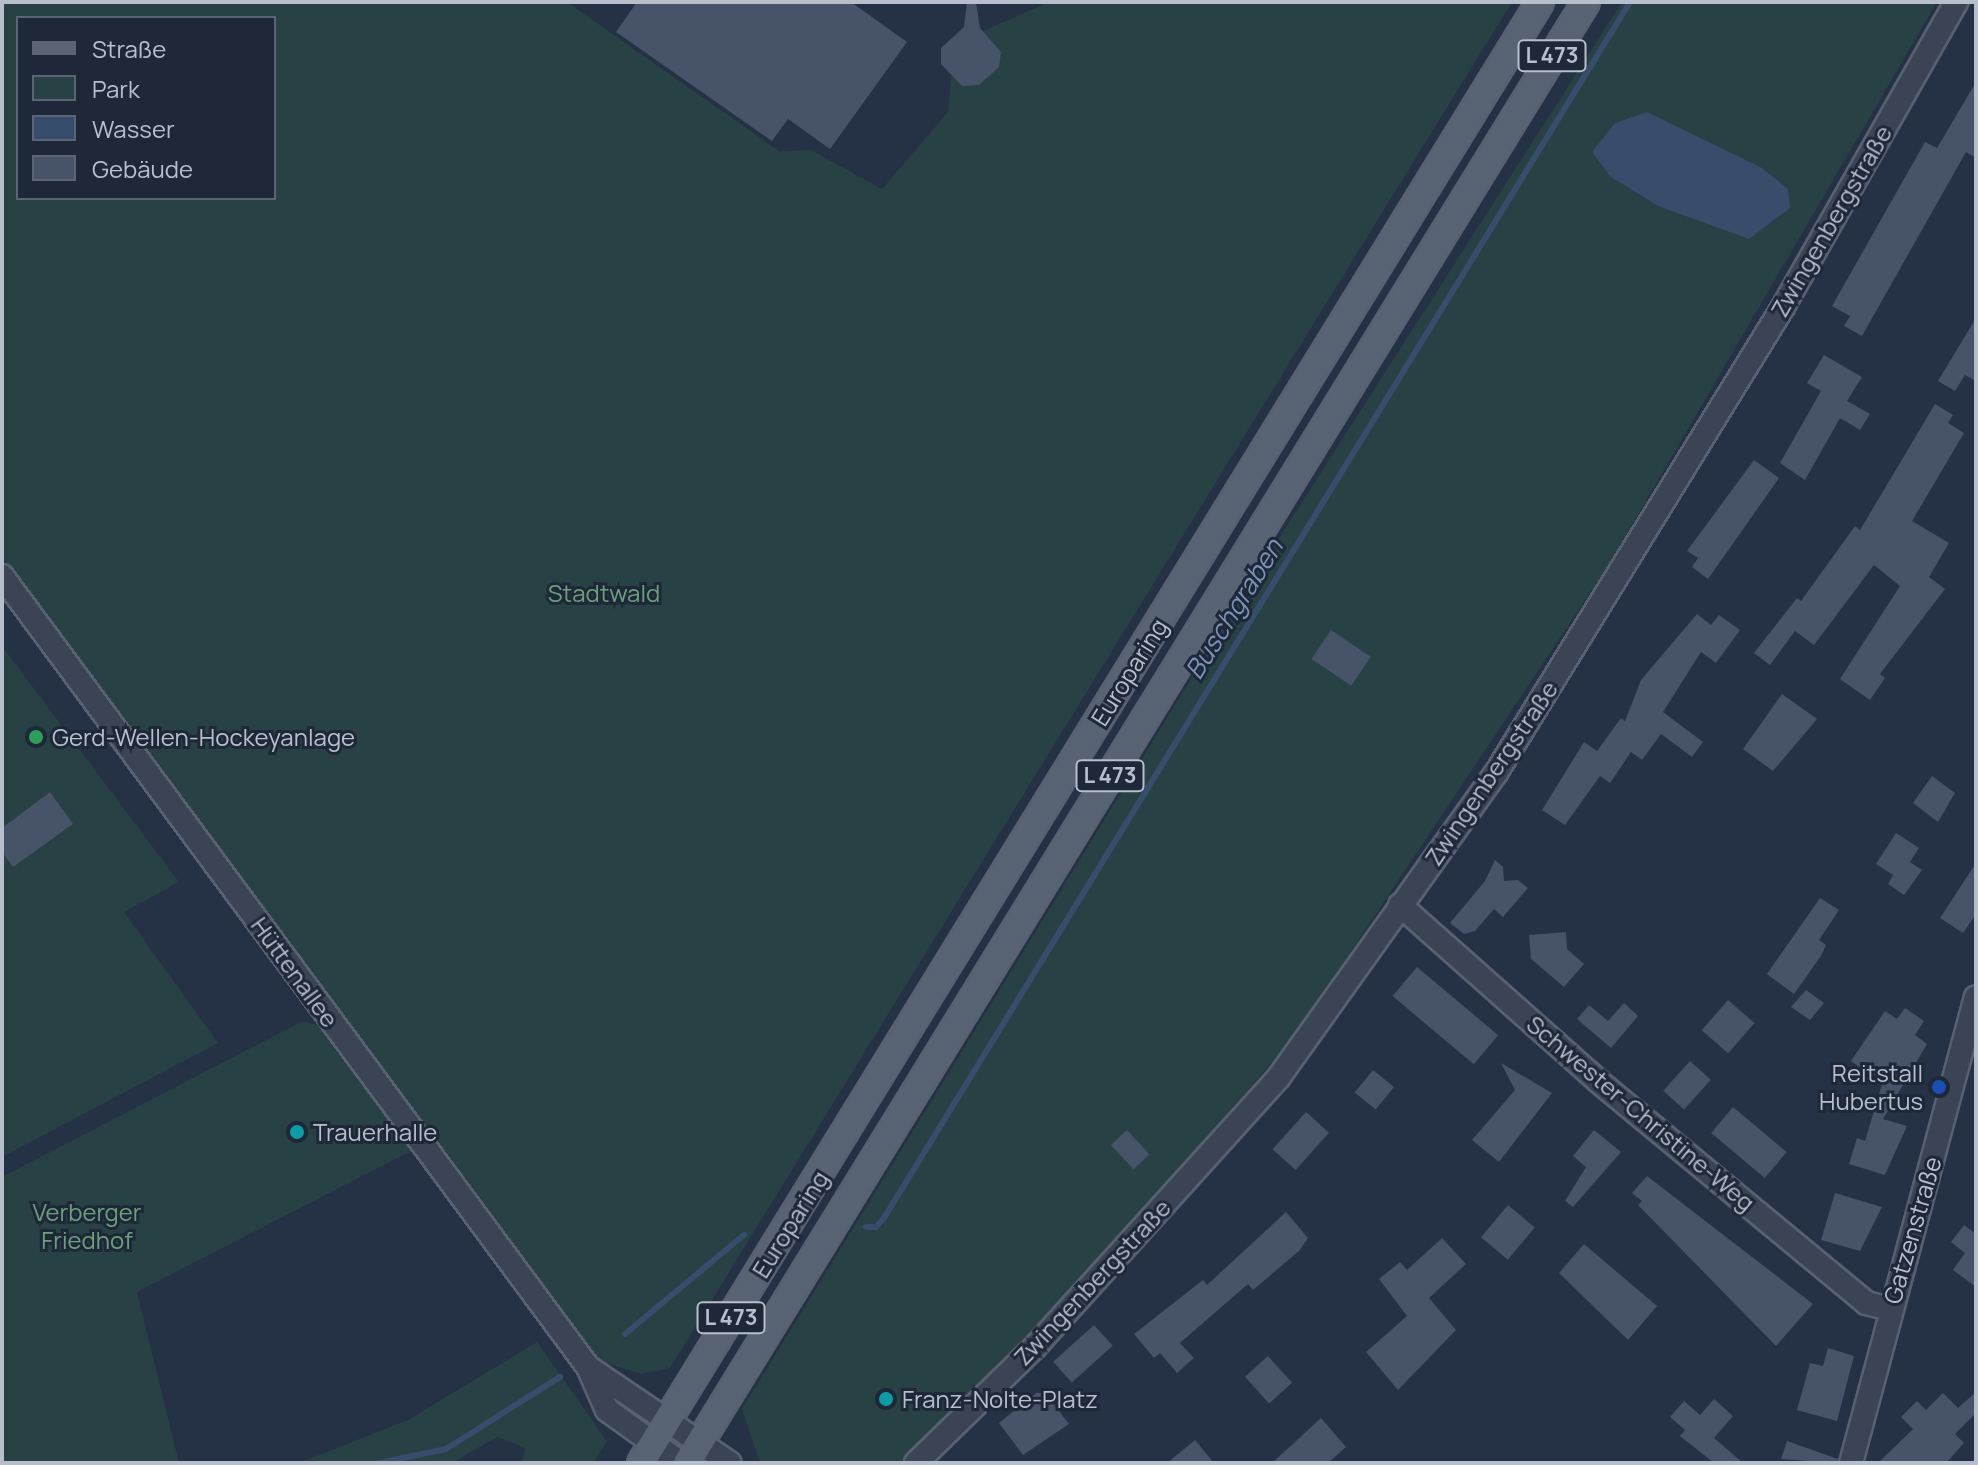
<!DOCTYPE html>
<html>
<head>
<meta charset="utf-8">
<style>
	body { margin:0 }
	#map { position:relative; width:1978px; height:1465px; overflow:hidden; background:#253144; font-family:Manrope,sans-serif }
	div>[style] { position:absolute }
	[style*='--x'] { left:calc(var(--x)*1px); top:calc(var(--y)*1px); width:calc(var(--w)*1px); rotate:calc(var(--a)*1deg) }
	.green>* { inset:0; background:#274145 }
	.water>* { inset:0; background:#384c6c }
	.stream>* { height:6px; margin:-3px; padding:0 3px; transform-origin:3px; border-radius:3px; background:#384c6c }
	.building>* { inset:0; background:#465369; transform-origin:0 0 }
	.roads { filter:drop-shadow(2px 0 #586171) drop-shadow(-2px 0 #586171) drop-shadow(0 2px #586171) drop-shadow(0 -2px #586171) }
	.minor>* { height:22px; margin:-11px; padding:0 11px; transform-origin:11px; border-radius:11px; background:#3a4454 }
	.major>* { height:26px; margin:-13px; padding:0 13px; transform-origin:13px; border-radius:13px; background:#586374 }
	.dots>* { width:22px; height:22px; translate:-50% -50%; box-sizing:border-box; border:4px solid #1e2839; border-radius:50% }
	span { translate:-50% -50%; white-space:nowrap; text-align:center; line-height:1.15; -webkit-text-stroke:6px #1e2839; paint-order:stroke }
	.shield-label span { padding:2px 6px; background:#1e2839; border:2px solid; border-radius:6px; -webkit-text-stroke-width:0 }
	.shield-label { font-size:22px; color:#b7bfcd; font-weight:700 }
	.street-label { font-size:24px; color:#b7bfcd }
	.park-label { font-size:24px; color:#6da07a }
	.poi-label { font-size:24px; color:#b7bfcd }
	.left { translate:0 -50%; text-align:left }
	.right { translate:-100% -50%; text-align:right }
	.water-label { font-size:26px; color:#7c93b6; font-style:italic }
	.frame { position:absolute; inset:0; border:4px solid #b7bfcd; pointer-events:none }
	.legend { position:absolute; left:16px; top:16px; width:260px; height:184px; box-sizing:border-box; background:#1e2839; border:2px solid #5b6474; margin:0; padding:10px 14px; list-style:none; font-size:24px; color:#b7bfcd }
	.legend li { display:flex; align-items:center; gap:16px; height:40px }
	.legend b { width:40px; border:2px solid #5b6474 }
</style>
</head>
<body>
<div id="map">
	<div class="green">
		<div style="clip-path:polygon(evenodd,2px 2px,567px 2px,779px 151px,811px 150px,882px 189px,948px 112px,954px 44px,1049px 2px,1512px 2px,670px 1368px,641px 1374px,599px 1361px,2px 556px,2px 2px,18px 18px,274px 18px,274px 198px,18px 198px,18px 18px)"></div>
		<div style="clip-path:polygon(1622px 2px,1937px 2px,1608px 566px,1294px 1037px,1053px 1314px,901px 1463px,760px 1463px,742px 1409px,1247px 588px)"></div>
		<div style="clip-path:polygon(2px 646px,179px 882px,124px 912px,218px 1043px,2px 1157px)"></div>
		<div style="clip-path:polygon(303px 1021px,324px 1027px,413px 1150px,137px 1292px,179px 1463px,2px 1463px,2px 1177px)"></div>
		<div style="clip-path:polygon(537px 1342px,607px 1441px,593px 1463px,522px 1463px,525px 1448px,497px 1437px,452px 1463px,299px 1463px,408px 1420px)"></div>
	</div>
	<div class="water">
		<div style="clip-path:polygon(1647px 112px,1762px 168px,1788px 189px,1790px 208px,1749px 239px,1658px 206px,1611px 177px,1592px 152px,1615px 123px)"></div>
	</div>
	<div class="stream">
		<div style="--x:866;--y:1227;--w:10;--a:0"></div>
		<div style="--x:876;--y:1227;--w:12;--a:-48"></div>
		<div style="--x:884;--y:1218;--w:1427;--a:-58.47"></div>
		<div style="--x:625;--y:1334;--w:155;--a:-39.8"></div>
		<div style="--x:379;--y:1463;--w:68;--a:-11.8"></div>
		<div style="--x:446;--y:1449;--w:135;--a:-32.3"></div>
	</div>
	<div class="building">
		<div style="clip-path:polygon(637px 2px,851px 2px,907px 42px,830px 149px,788px 119px,772px 141px,616px 32px)"></div>
		<div style="clip-path:polygon(967px 2px,976px 2px,980px 28px,1001px 52px,999px 67px,979px 85px,962px 86px,941px 64px,941px 48px,964px 27px)"></div>
		<div style="clip-path:polygon(1976px 82px,1976px 158px,1966px 152px,1862px 336px,1844px 326px,1850px 316px,1832px 306px,1925px 142px,1937px 148px)"></div>
		<div style="clip-path:polygon(1976px 318px,1976px 381px,1965px 375px,1955px 391px,1938px 381px)"></div>
		<div style="clip-path:polygon(1824px 355px,1862px 377px,1847px 401px,1870px 414px,1860px 430px,1840px 418px,1805px 480px,1780px 463px,1821px 391px,1807px 383px)"></div>
		<div style="clip-path:polygon(1935px 404px,1953px 415px,1948px 423px,1964px 433px,1912px 521px,1949px 543px,1929px 577px,1945px 589px,1880px 674px,1885px 678px,1870px 700px,1840px 679px,1900px 586px,1874px 565px,1814px 645px,1795px 631px,1770px 665px,1754px 653px,1797px 598px,1801px 601px,1855px 526px,1860px 530px)"></div>
		<div style="clip-path:polygon(1754px 460px,1779px 478px,1708px 579px,1692px 567px,1698px 558px,1687px 551px)"></div>
		<div style="clip-path:polygon(1697px 614px,1711px 625px,1719px 615px,1740px 630px,1716px 663px,1701px 652px,1663px 712px,1703px 742px,1692px 757px,1661px 734px,1642px 760px,1631px 752px,1610px 783px,1600px 776px,1565px 825px,1542px 810px,1584px 742px,1597px 751px,1621px 718px,1625px 721px,1641px 680px)"></div>
		<div style="left:1331px;top:630px;width:48px;height:35px;rotate:34deg"></div>
		<div style="clip-path:polygon(1782px 694px,1817px 719px,1773px 771px,1743px 749px)"></div>
		<div style="clip-path:polygon(1932px 776px,1955px 793px,1938px 822px,1913px 803px)"></div>
		<div style="clip-path:polygon(50px 792px,73px 824px,13px 867px,2px 852px,2px 828px)"></div>
		<div style="clip-path:polygon(1896px 833px,1919px 848px,1910px 862px,1922px 870px,1904px 895px,1888px 884px,1893px 875px,1876px 864px)"></div>
		<div style="clip-path:polygon(1495px 860px,1503px 867px,1504px 881px,1518px 880px,1528px 888px,1503px 917px,1494px 909px,1475px 931px,1464px 934px,1450px 923px,1485px 881px)"></div>
		<div style="clip-path:polygon(1976px 863px,1976px 914px,1963px 933px,1940px 918px)"></div>
		<div style="clip-path:polygon(1820px 898px,1839px 910px,1819px 940px,1826px 945px,1821px 956px,1794px 994px,1767px 974px)"></div>
		<div style="clip-path:polygon(1566px 932px,1567px 949px,1584px 964px,1564px 987px,1531px 959px,1529px 935px)"></div>
		<div style="left:1417px;top:967px;width:106px;height:38px;rotate:40deg"></div>
		<div style="clip-path:polygon(1806px 990px,1824px 1003px,1810px 1020px,1791px 1007px)"></div>
		<div style="left:1728px;top:1000px;width:35px;height:40px;rotate:41deg"></div>
		<div style="clip-path:polygon(1624px 1003px,1638px 1016px,1611px 1048px,1577px 1019px,1589px 1005px,1608px 1021px)"></div>
		<div style="clip-path:polygon(1905px 1008px,1924px 1021px,1915px 1035px,1927px 1044px,1883px 1119px,1907px 1126px,1885px 1175px,1849px 1164px,1857px 1138px,1865px 1141px,1882px 1084px,1851px 1061px,1885px 1011px,1897px 1019px)"></div>
		<div style="left:1690px;top:1061px;width:28px;height:40px;rotate:42deg"></div>
		<div style="clip-path:polygon(1501px 1063px,1552px 1093px,1499px 1162px,1472px 1140px,1515px 1090px)"></div>
		<div style="left:1373px;top:1070px;width:27px;height:29px;rotate:39deg"></div>
		<div style="left:1733px;top:1107px;width:70px;height:34px;rotate:40deg"></div>
		<div style="left:1306px;top:1112px;width:31px;height:50px;rotate:42deg"></div>
		<div style="left:1127px;top:1130px;width:33px;height:22px;rotate:47deg"></div>
		<div style="clip-path:polygon(1594px 1130px,1621px 1152px,1573px 1207px,1565px 1201px,1586px 1167px,1573px 1156px)"></div>
		<div style="clip-path:polygon(1647px 1176px,1813px 1304px,1776px 1346px,1638px 1205px,1642px 1201px,1632px 1193px)"></div>
		<div style="clip-path:polygon(1835px 1193px,1882px 1207px,1860px 1251px,1821px 1240px)"></div>
		<div style="left:1508px;top:1205px;width:35px;height:42px;rotate:40deg"></div>
		<div style="clip-path:polygon(1286px 1212px,1308px 1238px,1299px 1251px,1253px 1290px,1248px 1284px,1180px 1343px,1194px 1358px,1177px 1373px,1160px 1353px,1154px 1358px,1134px 1334px,1203px 1280px,1207px 1285px)"></div>
		<div style="clip-path:polygon(1964px 1225px,1976px 1234px,1976px 1287px,1953px 1270px,1965px 1253px,1951px 1242px)"></div>
		<div style="clip-path:polygon(1442px 1238px,1466px 1264px,1429px 1298px,1456px 1330px,1398px 1390px,1366px 1352px,1407px 1316px,1379px 1279px,1400px 1262px,1407px 1270px)"></div>
		<div style="clip-path:polygon(1584px 1244px,1657px 1306px,1628px 1340px,1559px 1273px)"></div>
		<div style="left:1094px;top:1325px;width:28px;height:55px;rotate:48deg"></div>
		<div style="clip-path:polygon(1828px 1348px,1854px 1356px,1837px 1421px,1797px 1410px,1810px 1363px,1823px 1366px)"></div>
		<div style="left:1268px;top:1356px;width:36px;height:31px;rotate:48deg"></div>
		<div style="clip-path:polygon(1976px 1392px,1976px 1413px,1955px 1434px,1964px 1443px,1946px 1463px,1878px 1463px,1913px 1429px,1901px 1417px,1917px 1401px,1926px 1410px,1943px 1393px,1958px 1408px)"></div>
		<div style="clip-path:polygon(1036px 1393px,1045px 1393px,1069px 1424px,1023px 1455px,999px 1423px)"></div>
		<div style="clip-path:polygon(1714px 1399px,1733px 1416px,1714px 1438px,1743px 1463px,1714px 1463px,1680px 1436px,1685px 1430px,1670px 1417px,1684px 1401px,1700px 1415px)"></div>
		<div style="clip-path:polygon(1321px 1418px,1346px 1447px,1328px 1463px,1272px 1463px)"></div>
		<div style="clip-path:polygon(1195px 1440px,1214px 1463px,1167px 1463px)"></div>
		<div style="clip-path:polygon(1787px 1441px,1838px 1459px,1837px 1463px,1781px 1459px)"></div>
	</div>
	<div class="roads">
		<div class="minor">
			<div style="--x:2;--y:576;--w:984;--a:53.47"></div>
			<div style="--x:588;--y:1367;--w:47;--a:66.2"></div>
			<div style="--x:607;--y:1410;--w:91;--a:35.6"></div>
			<div style="--x:1400;--y:905;--w:265;--a:41.6"></div>
			<div style="--x:1598;--y:1081;--w:348;--a:39.6"></div>
			<div style="--x:1866;--y:1303;--w:25;--a:14"></div>
			<div style="--x:588;--y:1367;--w:171;--a:34.1"></div>
			<div style="--x:916;--y:1463;--w:166;--a:-44.3"></div>
			<div style="--x:1035;--y:1347;--w:364;--a:-47.9"></div>
			<div style="--x:1279;--y:1077;--w:374;--a:-54.5"></div>
			<div style="--x:1496;--y:773;--w:547;--a:-58.37"></div>
			<div style="--x:1783;--y:307;--w:351;--a:-60.4"></div>
			<div style="--x:1851;--y:1463;--w:482;--a:-75"></div>
		</div>
		<div class="major">
			<div style="--x:641;--y:1463;--w:1715;--a:-58.39"></div>
			<div style="--x:687;--y:1463;--w:1715;--a:-58.39"></div>
		</div>
	</div>
	<div class="dots">
		<div style="left:36px;top:737px;background:#2e9e5b"></div>
		<div style="left:1939px;top:1087px;background:#1a4fb4"></div>
		<div style="left:297px;top:1132px;background:#0f9aa8"></div>
		<div style="left:886px;top:1399px;background:#0f9aa8"></div>
	</div>
	<div class="shield-label">
		<span style="left:1552px;top:56px">L 473</span>
		<span style="left:1110px;top:776px">L 473</span>
		<span style="left:731px;top:1318px">L 473</span>
	</div>
	<div class="street-label">
		<span style="left:1831px;top:221px;rotate:-60deg">Zwingenbergstraße</span>
		<span style="left:1129px;top:672px;rotate:-58deg">Europaring</span>
		<span style="left:1491px;top:773px;rotate:-56deg">Zwingenbergstraße</span>
		<span style="left:295px;top:972px;rotate:54deg">Hüttenallee</span>
		<span style="left:1641px;top:1113px;rotate:40deg">Schwester-Christine-Weg</span>
		<span style="left:790px;top:1224px;rotate:-58deg">Europaring</span>
		<span style="left:1912px;top:1230px;rotate:-74deg">Gatzenstraße</span>
		<span style="left:1092px;top:1282px;rotate:-47deg">Zwingenbergstraße</span>
	</div>
	<div class="park-label">
		<span style="left:604px;top:593px">Stadtwald</span>
		<span style="left:87px;top:1226px">Verberger<br>Friedhof</span>
	</div>
	<div class="poi-label">
		<span class="left" style="left:52px;top:737px">Gerd-Wellen-Hockeyanlage</span>
		<span class="right" style="left:1923px;top:1087px">Reitstall<br>Hubertus</span>
		<span class="left" style="left:313px;top:1132px">Trauerhalle</span>
		<span class="left" style="left:902px;top:1399px">Franz-Nolte-Platz</span>
	</div>
	<div class="water-label">
		<span style="left:1234px;top:609px;rotate:-58deg">Buschgraben</span>
	</div>
	<div class="frame"></div>
	<ul class="legend">
	<li><b style="height:10px;background:#586374"></b>Straße</li>
	<li><b style="height:22px;background:#274145"></b>Park</li>
	<li><b style="height:22px;background:#384c6c"></b>Wasser</li>
	<li><b style="height:22px;background:#465369"></b>Gebäude</li>
	</ul>
</div>
</body>
</html>
